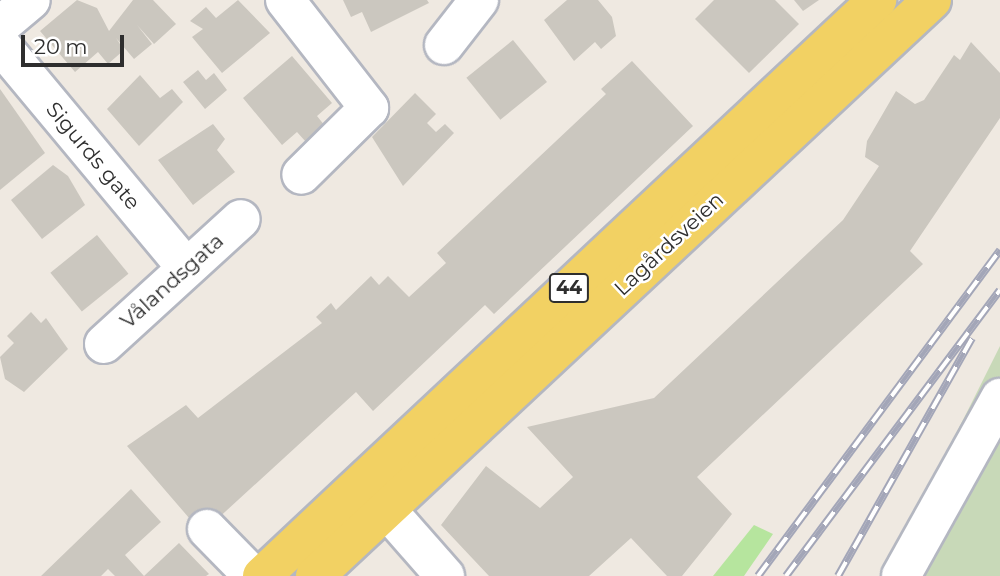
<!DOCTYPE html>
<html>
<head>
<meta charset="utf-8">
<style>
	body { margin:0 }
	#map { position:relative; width:1000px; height:576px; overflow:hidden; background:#efe9e1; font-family:Montserrat,sans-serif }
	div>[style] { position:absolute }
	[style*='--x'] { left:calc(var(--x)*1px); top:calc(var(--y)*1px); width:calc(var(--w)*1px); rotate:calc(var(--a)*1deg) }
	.green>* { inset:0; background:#b6e59e }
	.cemetery>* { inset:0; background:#c8d9b8 }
	.building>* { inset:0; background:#cbc7bf; transform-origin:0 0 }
	.roads { filter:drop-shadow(2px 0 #b4b7c1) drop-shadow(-2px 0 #b4b7c1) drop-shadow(0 2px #b4b7c1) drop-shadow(0 -2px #b4b7c1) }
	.minor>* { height:38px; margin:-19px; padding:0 19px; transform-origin:19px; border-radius:19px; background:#fff }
	.major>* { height:38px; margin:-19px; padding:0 19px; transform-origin:19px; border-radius:19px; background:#f2d163 }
	.rail>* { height:8px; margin-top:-4px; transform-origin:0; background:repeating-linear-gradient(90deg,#fff 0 16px,#a3a6b8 0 32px); box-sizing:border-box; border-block:2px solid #a3a6b8 }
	span { translate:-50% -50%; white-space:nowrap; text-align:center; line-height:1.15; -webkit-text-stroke:5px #fff; paint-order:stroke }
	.shield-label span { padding:2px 5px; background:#fff; border:2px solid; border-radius:5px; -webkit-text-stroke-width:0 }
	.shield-label { font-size:19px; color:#2e2e2e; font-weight:700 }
	.street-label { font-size:21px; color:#2e2e2e }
	.scale { position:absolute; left:21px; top:35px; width:103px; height:32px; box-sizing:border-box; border:4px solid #2e2e2e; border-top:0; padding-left:9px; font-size:21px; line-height:24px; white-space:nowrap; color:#2e2e2e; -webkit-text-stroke:5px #fff; paint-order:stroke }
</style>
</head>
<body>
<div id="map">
	<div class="green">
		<div style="clip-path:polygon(754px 525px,773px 534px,744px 576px,713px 576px)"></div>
	</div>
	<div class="cemetery">
		<div style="clip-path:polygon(1000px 346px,1000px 576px,882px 576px,966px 414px)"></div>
	</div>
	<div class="building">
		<div style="clip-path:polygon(77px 0,97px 8px,109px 31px,133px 0,153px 0,176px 24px,154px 44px,137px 25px,152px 44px,134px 59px,116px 38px,124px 50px,108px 64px,98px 52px,75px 72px,40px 31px)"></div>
		<div style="clip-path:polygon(238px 0,270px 33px,222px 73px,192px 37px,203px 29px,190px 21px,206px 7px,216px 18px)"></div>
		<div style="clip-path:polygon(343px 0,427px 0,429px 3px,371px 32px,362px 12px,351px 17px)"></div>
		<div style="clip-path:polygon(567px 0,598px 0,612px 17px,616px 36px,601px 49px,595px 42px,574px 61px,544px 20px)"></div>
		<div style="clip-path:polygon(714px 0,775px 0,799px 24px,749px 73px,695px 19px)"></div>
		<div style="clip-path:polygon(794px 0,819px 0,803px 11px)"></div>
		<div style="left:513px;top:40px;width:54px;height:60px;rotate:51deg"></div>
		<div style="clip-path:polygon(971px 42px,1000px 73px,1000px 118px,910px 251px,923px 264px,697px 477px,732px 514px,682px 576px,667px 576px,631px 538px,589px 576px,489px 576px,441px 525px,486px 466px,540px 508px,573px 477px,527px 427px,654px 398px,843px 220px,879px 166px,865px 157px,867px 141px,896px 91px,915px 104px,924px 100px,954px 55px,960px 60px)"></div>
		<div style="clip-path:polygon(292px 56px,332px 103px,317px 116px,325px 126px,306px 142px,297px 132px,282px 145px,243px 98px)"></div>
		<div style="clip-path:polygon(632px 61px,693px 126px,494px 314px,485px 305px,373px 411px,356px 392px,202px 533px,127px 446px,186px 405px,198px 418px,322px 323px,316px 317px,331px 303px,336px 310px,371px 276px,379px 285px,388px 276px,409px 297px,446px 263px,437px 253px,606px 94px,601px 89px)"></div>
		<div style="clip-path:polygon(198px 70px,206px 80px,214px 73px,227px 90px,205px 109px,183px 82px)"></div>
		<div style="clip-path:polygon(140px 75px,160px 98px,172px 89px,183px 102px,139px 146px,107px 109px)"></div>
		<div style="clip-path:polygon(0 89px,45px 153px,0 190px)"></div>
		<div style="clip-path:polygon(415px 93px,436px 114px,427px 123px,436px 132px,445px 124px,454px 133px,403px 186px,372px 137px)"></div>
		<div style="clip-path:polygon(213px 124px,225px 139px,217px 150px,235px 172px,193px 205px,158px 160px)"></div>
		<div style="clip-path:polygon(53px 165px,68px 176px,85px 205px,42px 239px,11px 200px)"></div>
		<div style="left:97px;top:235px;width:50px;height:60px;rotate:51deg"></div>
		<div style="clip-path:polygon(31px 312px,41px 323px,46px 318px,68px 349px,24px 392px,5px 379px,0 357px,14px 343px,7px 336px)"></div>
		<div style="clip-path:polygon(131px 489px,161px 522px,125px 555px,144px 576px,179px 543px,209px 574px,206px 576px,115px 576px,108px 569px,101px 576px,41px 576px)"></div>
	</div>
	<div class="roads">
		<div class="minor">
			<div style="--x:285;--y:0;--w:137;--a:52.1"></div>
			<div style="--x:369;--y:108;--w:95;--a:135.4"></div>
			<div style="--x:0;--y:26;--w:40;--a:-40"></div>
			<div style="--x:0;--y:44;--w:290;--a:50.2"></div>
			<div style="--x:444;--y:45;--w:57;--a:-52.1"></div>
			<div style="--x:104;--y:344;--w:185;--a:-42.4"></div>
			<div style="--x:387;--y:510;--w:88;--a:48.7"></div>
			<div style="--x:207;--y:529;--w:66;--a:45.6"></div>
			<div style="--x:901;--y:576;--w:204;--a:-60.9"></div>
		</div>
		<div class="major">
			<div style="--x:262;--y:576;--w:843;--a:-43.12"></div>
			<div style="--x:315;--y:576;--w:844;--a:-43.03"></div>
		</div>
	</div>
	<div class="rail">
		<div style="--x:758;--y:576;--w:406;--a:-53.4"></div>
		<div style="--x:786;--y:576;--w:357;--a:-53.2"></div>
		<div style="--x:838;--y:576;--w:273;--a:-60.6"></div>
	</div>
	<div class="shield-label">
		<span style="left:569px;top:288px">44</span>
	</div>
	<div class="street-label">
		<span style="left:93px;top:156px;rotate:50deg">Sigurds gate</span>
		<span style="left:669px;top:244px;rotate:-43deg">Lagårdsveien</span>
		<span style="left:172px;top:281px;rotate:-42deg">Vålandsgata</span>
	</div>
	<div class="scale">20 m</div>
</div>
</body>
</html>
